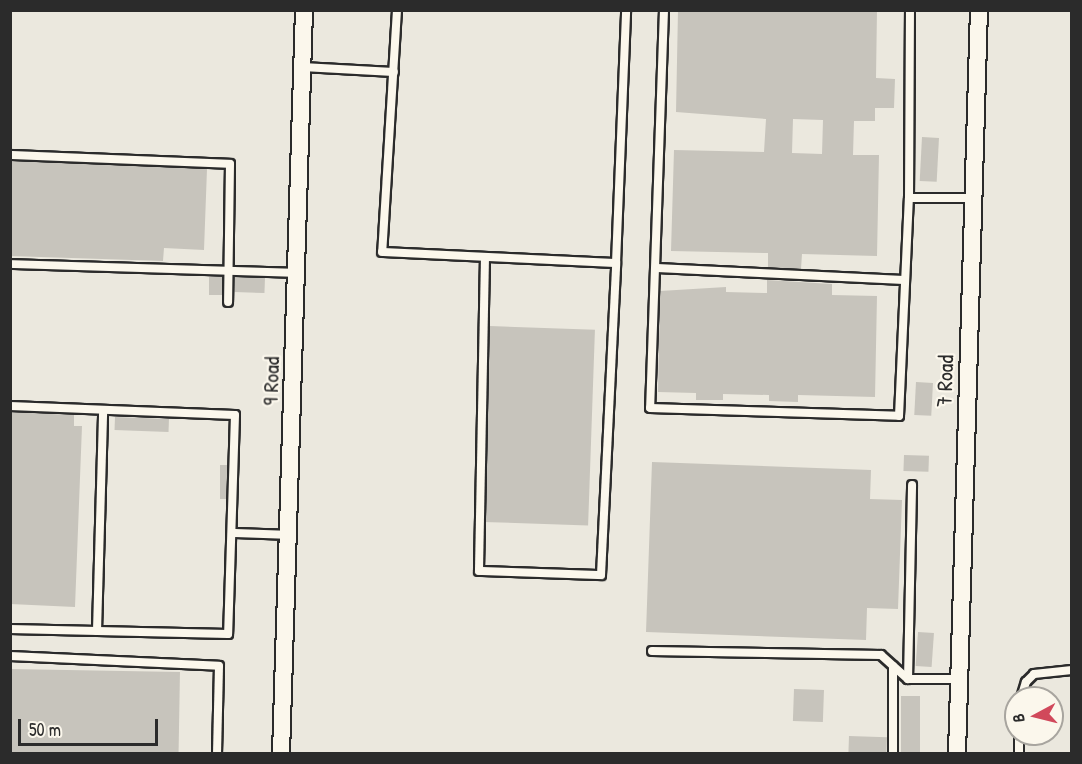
<!DOCTYPE html>
<html>
<head>
<meta charset="utf-8">
<style>
	body { margin:0 }
	#map { position:relative; width:1082px; height:764px; overflow:hidden; background:#fbf7ec; font-family:"Patrick Hand",sans-serif }
	div>[style] { position:absolute }
	[style*='--x'] { left:calc(var(--x)*1px); top:calc(var(--y)*1px); width:calc(var(--w)*1px); rotate:calc(var(--a)*1deg) }
	.built>* { inset:0; background:#ebe8de }
	.building>* { inset:0; background:#c7c4bc; transform-origin:0 0 }
	.roads { filter:drop-shadow(2px 0 #2b2b2b) drop-shadow(-2px 0 #2b2b2b) drop-shadow(0 2px #2b2b2b) drop-shadow(0 -2px #2b2b2b) }
	.lane>* { height:8px; margin:-4px; padding:0 4px; transform-origin:4px; border-radius:4px; background:#fbf7ec }
	.street>* { height:16px; margin:-8px; padding:0 8px; transform-origin:8px; border-radius:8px; background:#fbf7ec }
	span { translate:-50% -50%; white-space:nowrap; text-align:center; line-height:1.15; -webkit-text-stroke:4.5px #fbf7ec; paint-order:stroke }
	.street-label { font-size:22px; color:#2b2b2b }
	.frame { position:absolute; inset:0; border:12px solid #2b2b2b; pointer-events:none }
	.north { position:absolute; left:1004px; top:686px; width:60px; height:60px; box-sizing:border-box; background:#fbf7ec; border:2px solid #a8a59f; border-radius:50%; rotate:263deg; font-size:16px; font-weight:700; line-height:24px; text-align:center; color:#2b2b2b }
	.north::after { content:''; display:block; margin:auto; width:21px; height:27px; background:#d1495b; clip-path:polygon(50% 0,100% 100%,50% 72%,0 100%) }
	.scale { position:absolute; left:18px; top:719px; width:140px; height:27px; box-sizing:border-box; border:3px solid #2b2b2b; border-top:0; padding-left:8px; font-size:18px; line-height:21px; white-space:nowrap; color:#2b2b2b; -webkit-text-stroke:4px #fbf7ec; paint-order:stroke }
</style>
</head>
<body>
<div id="map">
	<div class="built">
		<div style="clip-path:polygon(evenodd,10px 11px,1071px 11px,1071px 753px,11px 753px,10px 11px,1016px 698px,1052px 698px,1052px 734px,1016px 734px,1016px 698px)"></div>
	</div>
	<div class="building">
		<div style="clip-path:polygon(evenodd,678px 10px,877px 10px,876px 78px,895px 79px,894px 108px,875px 108px,875px 121px,854px 121px,853px 155px,879px 155px,877px 256px,802px 254px,801px 269px,768px 267px,768px 253px,671px 251px,674px 150px,764px 152px,766px 119px,676px 112px,678px 10px,793px 119px,823px 120px,822px 154px,792px 153px,793px 119px)"></div>
		<div style="left:922px;top:137px;width:17px;height:44px;rotate:3deg"></div>
		<div style="clip-path:polygon(10px 161px,207px 169px,204px 250px,164px 248px,163px 261px,10px 256px)"></div>
		<div style="left:209px;top:277px;width:13px;height:18px"></div>
		<div style="left:235px;top:277px;width:30px;height:15px;rotate:2deg"></div>
		<div style="clip-path:polygon(767px 280px,832px 284px,832px 295px,877px 296px,875px 397px,798px 395px,798px 402px,769px 401px,769px 395px,723px 394px,723px 400px,696px 400px,696px 393px,658px 392px,660px 291px,726px 287px,726px 292px,767px 293px)"></div>
		<div style="left:490px;top:326px;width:105px;height:196px;rotate:2deg"></div>
		<div style="left:916px;top:382px;width:17px;height:33px;rotate:3deg"></div>
		<div style="clip-path:polygon(10px 412px,74px 415px,74px 426px,82px 426px,75px 607px,10px 604px)"></div>
		<div style="left:115px;top:417px;width:54px;height:13px;rotate:2deg"></div>
		<div style="left:904px;top:455px;width:25px;height:16px;rotate:2deg"></div>
		<div style="clip-path:polygon(652px 462px,871px 470px,870px 499px,902px 500px,898px 609px,867px 608px,866px 640px,646px 632px)"></div>
		<div style="left:220px;top:465px;width:7px;height:34px"></div>
		<div style="left:918px;top:632px;width:16px;height:34px;rotate:4deg"></div>
		<div style="left:10px;top:669px;width:170px;height:84px;rotate:1deg"></div>
		<div style="left:794px;top:689px;width:30px;height:32px;rotate:2deg"></div>
		<div style="left:901px;top:696px;width:19px;height:57px"></div>
		<div style="left:849px;top:736px;width:38px;height:17px;rotate:2deg"></div>
	</div>
	<div class="roads">
		<div class="lane">
			<div style="--x:397;--y:10;--w:242;--a:93.5"></div>
			<div style="--x:382;--y:252;--w:234;--a:2.7"></div>
			<div style="--x:616;--y:263;--w:253;--a:-87.7"></div>
			<div style="--x:664;--y:10;--w:398;--a:92"></div>
			<div style="--x:650;--y:408;--w:249;--a:1.8"></div>
			<div style="--x:899;--y:416;--w:218;--a:-87.4"></div>
			<div style="--x:909;--y:198;--w:188;--a:-89.7"></div>
			<div style="--x:302;--y:67;--w:92;--a:3.1"></div>
			<div style="--x:10;--y:155;--w:220;--a:2.3"></div>
			<div style="--x:230;--y:164;--w:138;--a:90.8"></div>
			<div style="--x:909;--y:198;--w:64;--a:0"></div>
			<div style="--x:485;--y:257;--w:314;--a:91.1"></div>
			<div style="--x:479;--y:571;--w:122;--a:1.9"></div>
			<div style="--x:601;--y:575;--w:312;--a:-87.2"></div>
			<div style="--x:10;--y:264;--w:286;--a:1.8"></div>
			<div style="--x:656;--y:268;--w:249;--a:2.8"></div>
			<div style="--x:10;--y:406;--w:225;--a:2.3"></div>
			<div style="--x:235;--y:415;--w:219;--a:91.8"></div>
			<div style="--x:228;--y:634;--w:218;--a:-178.7"></div>
			<div style="--x:232;--y:533;--w:56;--a:2"></div>
			<div style="--x:97;--y:631;--w:221;--a:-88.4"></div>
			<div style="--x:652;--y:651;--w:229;--a:1"></div>
			<div style="--x:881;--y:655;--w:36;--a:42"></div>
			<div style="--x:908;--y:679;--w:50;--a:0"></div>
			<div style="--x:10;--y:656;--w:209;--a:2.7"></div>
			<div style="--x:219;--y:666;--w:88;--a:91.3"></div>
			<div style="--x:908;--y:679;--w:194;--a:-88.8"></div>
			<div style="--x:1021;--y:698;--w:17;--a:-73"></div>
			<div style="--x:1026;--y:682;--w:11;--a:-45"></div>
			<div style="--x:1034;--y:674;--w:38;--a:-6"></div>
			<div style="--x:893;--y:754;--w:88;--a:-90"></div>
			<div style="--x:1019;--y:754;--w:20;--a:-90"></div>
		</div>
		<div class="street">
			<div style="--x:281;--y:754;--w:744;--a:-88.23"></div>
			<div style="--x:957;--y:754;--w:744;--a:-88.31"></div>
		</div>
	</div>
	<div class="street-label">
		<span style="left:271px;top:381px;rotate:-88deg">9 Road</span>
		<span style="left:945px;top:381px;rotate:-88deg">7 Road</span>
	</div>
	<div class="frame"></div>
	<div class="north">B</div>
	<div class="scale">50 m</div>
</div>
</body>
</html>
